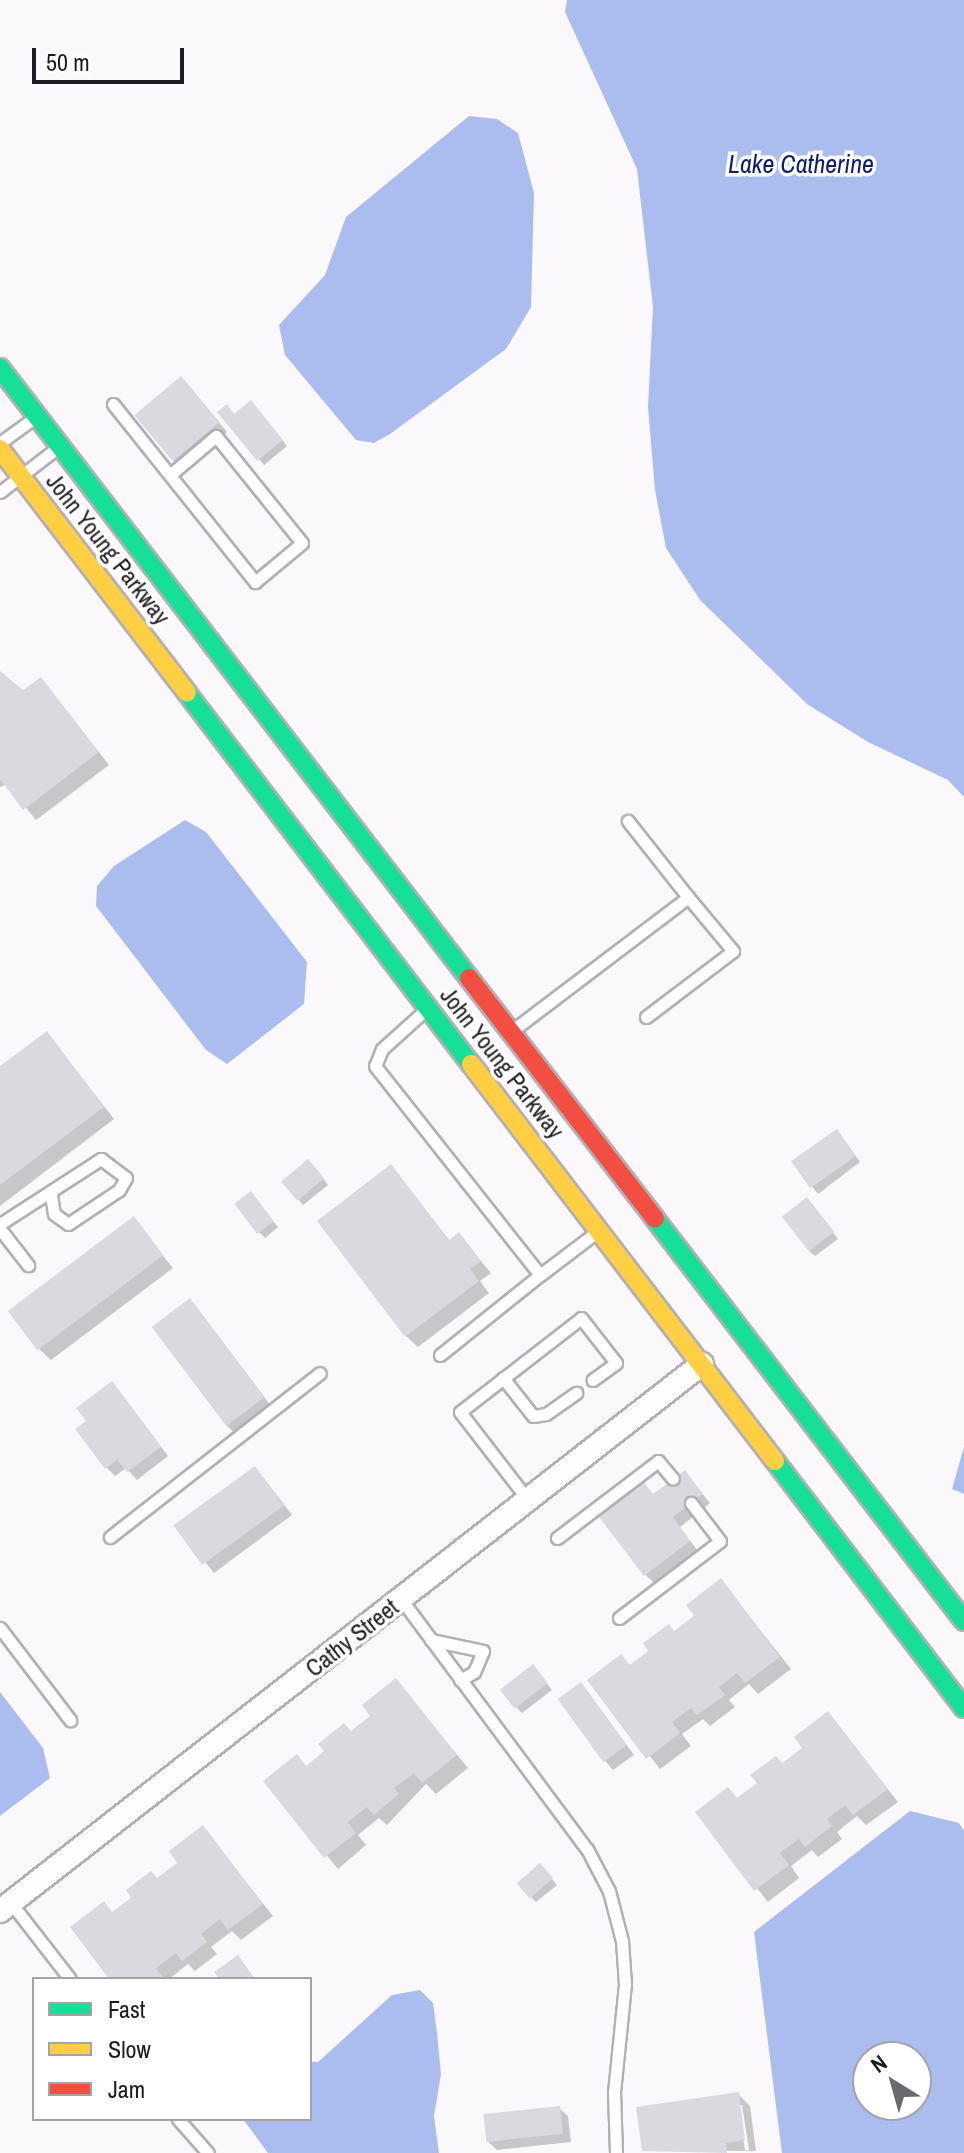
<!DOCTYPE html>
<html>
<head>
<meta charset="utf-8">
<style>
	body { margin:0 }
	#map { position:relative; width:964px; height:2153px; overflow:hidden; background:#faf8fb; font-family:"Archivo Narrow",sans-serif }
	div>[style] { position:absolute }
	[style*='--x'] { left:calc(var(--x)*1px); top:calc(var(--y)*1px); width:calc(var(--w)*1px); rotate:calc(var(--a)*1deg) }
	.water>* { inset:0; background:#aabdee }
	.shadow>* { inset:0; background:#0003 }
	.building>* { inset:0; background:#dad9df; transform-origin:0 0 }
	.roads { filter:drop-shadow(2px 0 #b2b0b5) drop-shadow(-2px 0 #b2b0b5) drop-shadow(0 2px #b2b0b5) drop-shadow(0 -2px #b2b0b5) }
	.lane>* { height:11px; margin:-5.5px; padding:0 5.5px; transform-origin:5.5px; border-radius:5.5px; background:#fefefe }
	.street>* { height:22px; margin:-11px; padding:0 11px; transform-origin:11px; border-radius:11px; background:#fefefe }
	.fast>* { height:18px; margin:-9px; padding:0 9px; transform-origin:9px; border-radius:9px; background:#16e098 }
	.slow>* { height:18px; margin:-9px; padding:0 9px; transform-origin:9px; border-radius:9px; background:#ffcf43 }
	.jam>* { height:18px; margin:-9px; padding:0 9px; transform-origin:9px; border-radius:9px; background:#f24e42 }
	span { translate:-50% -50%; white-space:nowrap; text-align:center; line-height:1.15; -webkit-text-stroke:7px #fff; paint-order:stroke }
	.street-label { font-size:24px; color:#1e1a22 }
	.water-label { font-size:26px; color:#0d1e6b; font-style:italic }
	.legend { position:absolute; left:32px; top:1977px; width:280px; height:144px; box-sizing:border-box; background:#fff; border:2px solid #a5a3a7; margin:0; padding:10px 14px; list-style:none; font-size:24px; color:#1e1a22 }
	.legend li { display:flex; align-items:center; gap:16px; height:40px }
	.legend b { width:40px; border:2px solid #a5a3a7 }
	.north { position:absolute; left:852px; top:2041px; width:80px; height:80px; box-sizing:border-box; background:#fff; border:2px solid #a5a3a7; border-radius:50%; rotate:323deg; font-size:22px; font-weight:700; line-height:32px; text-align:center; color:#1e1a22 }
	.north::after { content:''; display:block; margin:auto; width:28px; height:36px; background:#6b686e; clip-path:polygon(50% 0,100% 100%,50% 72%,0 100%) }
	.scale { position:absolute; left:32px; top:48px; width:152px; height:36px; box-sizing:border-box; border:4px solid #1e1a22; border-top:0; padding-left:10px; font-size:24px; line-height:28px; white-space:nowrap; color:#1e1a22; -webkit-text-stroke:6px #fff; paint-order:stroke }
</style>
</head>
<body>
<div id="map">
	<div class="water">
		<div style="clip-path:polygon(567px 0,964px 0,964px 797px,948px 780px,868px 742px,807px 704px,700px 600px,666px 548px,655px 490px,648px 407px,653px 307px,637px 169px,565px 12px)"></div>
		<div style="clip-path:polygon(469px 116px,497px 119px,518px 133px,534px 193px,531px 307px,506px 349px,390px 434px,374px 443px,356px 440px,285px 355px,279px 325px,325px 275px,346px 217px)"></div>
		<div style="clip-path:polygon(185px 820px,206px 832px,307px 962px,304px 1004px,227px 1064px,206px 1050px,96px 906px,97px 886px,114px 866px)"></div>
		<div style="clip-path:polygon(964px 1447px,964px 1494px,952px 1489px)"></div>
		<div style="clip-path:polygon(0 1692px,43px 1748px,50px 1778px,0 1816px)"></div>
		<div style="clip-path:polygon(evenodd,910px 1811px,959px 1823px,964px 1831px,964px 2153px,782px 2153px,754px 1932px,910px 1811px,868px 2057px,916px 2057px,916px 2105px,868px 2105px,868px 2057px)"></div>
		<div style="clip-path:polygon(420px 1990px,433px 2003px,437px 2033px,441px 2074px,434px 2116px,439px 2153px,268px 2153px,243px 2119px,310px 2119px,310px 2062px,318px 2062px,392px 1995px)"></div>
	</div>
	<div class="shadow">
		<div style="clip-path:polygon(190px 388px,227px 432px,182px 468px,173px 460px)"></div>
		<div style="clip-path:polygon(256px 408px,287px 446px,264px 465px,220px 412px,235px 416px)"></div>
		<div style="clip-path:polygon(0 673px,23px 693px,41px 679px,109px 765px,36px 820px,7px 784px,0 787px)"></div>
		<div style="clip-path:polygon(47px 1033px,114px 1119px,0 1206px,0 1069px)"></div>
		<div style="clip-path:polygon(842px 1137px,860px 1162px,818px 1194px,794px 1164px)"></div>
		<div style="clip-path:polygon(391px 1166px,450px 1241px,459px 1235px,491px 1273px,480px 1281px,489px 1293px,418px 1347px,406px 1336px)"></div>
		<div style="clip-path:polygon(314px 1167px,328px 1185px,303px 1205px,284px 1181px)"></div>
		<div style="clip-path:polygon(256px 1200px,278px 1227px,265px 1238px,259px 1232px)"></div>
		<div style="clip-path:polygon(812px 1205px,838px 1239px,815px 1256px,809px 1251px)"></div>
		<div style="clip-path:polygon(133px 1219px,173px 1268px,51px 1360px,39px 1349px)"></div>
		<div style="clip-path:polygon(190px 1301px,274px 1410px,238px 1436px,226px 1425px)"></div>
		<div style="clip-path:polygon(121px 1393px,168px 1456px,137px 1480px,126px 1468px,115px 1476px,107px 1468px)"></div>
		<div style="clip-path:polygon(685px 1473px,710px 1503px,680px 1527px,697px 1550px,654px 1583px,645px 1574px,655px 1496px)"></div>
		<div style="clip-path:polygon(263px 1477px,292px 1515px,214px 1573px,177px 1527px)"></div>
		<div style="clip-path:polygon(721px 1581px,791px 1669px,758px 1694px,749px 1684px,729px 1700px,735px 1707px,710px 1726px,703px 1719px,682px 1734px,691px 1746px,660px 1769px,590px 1680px,631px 1666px,675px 1633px,697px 1616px)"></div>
		<div style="clip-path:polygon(538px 1672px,552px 1690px,522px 1713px,516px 1707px)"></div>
		<div style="clip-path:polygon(396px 1681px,468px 1768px,436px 1794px,426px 1784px,387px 1825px,379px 1818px,358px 1835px,366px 1845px,338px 1869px,266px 1782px,307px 1767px,352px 1733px,373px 1716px)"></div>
		<div style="clip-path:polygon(589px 1694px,634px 1755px,613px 1770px,605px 1761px)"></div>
		<div style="clip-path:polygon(828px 1713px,898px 1802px,866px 1825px,857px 1816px,837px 1832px,842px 1839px,818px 1857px,812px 1850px,791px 1866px,799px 1878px,768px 1902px,697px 1813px,738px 1799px,805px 1748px)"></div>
		<div style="clip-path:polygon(203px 1828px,273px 1916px,241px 1940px,232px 1931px,211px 1947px,217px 1954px,195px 1971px,188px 1964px,169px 1979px,112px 1979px,114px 1914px,180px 1863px)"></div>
		<div style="clip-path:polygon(545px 1871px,557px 1885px,536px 1902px,530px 1896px)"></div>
		<div style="clip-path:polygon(evenodd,738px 2094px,750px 2106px,756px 2151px,644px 2150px,738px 2094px,738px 2105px,742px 2105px,749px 2150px,745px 2150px,738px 2105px)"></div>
		<div style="clip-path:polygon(559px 2108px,568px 2116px,571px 2142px,497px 2150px,488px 2142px)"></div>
	</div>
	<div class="building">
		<div style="left:181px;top:376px;width:60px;height:61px;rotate:50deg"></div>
		<div style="clip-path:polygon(251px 400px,283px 440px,257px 461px,217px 412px,227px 404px,234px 414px)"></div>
		<div style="clip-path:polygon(0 671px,23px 690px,41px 677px,99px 752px,23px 810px,0 779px)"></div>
		<div style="clip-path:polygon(47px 1031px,104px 1107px,0 1185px,0 1066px)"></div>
		<div style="left:837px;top:1129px;width:33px;height:56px;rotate:55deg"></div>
		<div style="left:308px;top:1159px;width:25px;height:35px;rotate:50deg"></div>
		<div style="clip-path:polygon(391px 1164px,449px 1240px,459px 1232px,481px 1261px,470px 1269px,479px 1281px,405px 1337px,317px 1221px)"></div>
		<div style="left:251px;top:1191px;width:38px;height:21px;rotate:53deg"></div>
		<div style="left:807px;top:1197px;width:44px;height:32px;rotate:52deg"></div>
		<div style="left:134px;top:1216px;width:49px;height:158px;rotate:53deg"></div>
		<div style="left:190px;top:1298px;width:124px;height:48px;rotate:53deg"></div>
		<div style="clip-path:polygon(112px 1381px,161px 1447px,127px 1472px,117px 1460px,105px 1469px,75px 1429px,86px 1421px,76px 1408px)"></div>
		<div style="left:255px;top:1466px;width:49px;height:101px;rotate:54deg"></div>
		<div style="clip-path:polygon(685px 1470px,703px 1494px,673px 1517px,690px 1541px,644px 1576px,599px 1517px,644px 1482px,653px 1494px)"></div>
		<div style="clip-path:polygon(721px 1578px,780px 1657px,745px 1683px,737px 1673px,719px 1687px,725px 1695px,697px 1715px,691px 1708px,672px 1722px,680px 1733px,646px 1759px,587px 1680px,621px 1654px,630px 1665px,648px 1651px,643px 1643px,669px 1624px,674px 1631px,694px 1616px,686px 1605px)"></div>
		<div style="left:533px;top:1664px;width:24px;height:42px;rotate:52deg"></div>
		<div style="clip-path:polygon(396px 1678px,457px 1755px,422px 1783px,414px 1773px,394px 1788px,399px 1794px,374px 1815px,367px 1807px,348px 1822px,356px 1833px,324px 1858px,263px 1781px,297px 1754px,306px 1766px,324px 1751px,318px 1744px,344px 1723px,351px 1731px,370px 1716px,362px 1705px)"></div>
		<div style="left:581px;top:1682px;width:78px;height:29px;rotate:54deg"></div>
		<div style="clip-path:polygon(828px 1711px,888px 1789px,853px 1815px,845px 1805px,827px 1819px,832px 1826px,805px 1847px,799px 1839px,780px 1853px,789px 1865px,754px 1891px,695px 1812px,728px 1787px,737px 1798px,757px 1783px,750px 1775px,776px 1756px,782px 1763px,802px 1748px,794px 1737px)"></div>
		<div style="clip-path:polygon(203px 1825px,263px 1904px,228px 1930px,220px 1919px,201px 1934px,207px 1942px,182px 1961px,176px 1953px,156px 1968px,164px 1979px,109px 1979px,70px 1927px,104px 1901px,112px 1912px,131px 1898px,126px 1890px,151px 1871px,157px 1878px,177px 1863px,169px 1851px)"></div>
		<div style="left:540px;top:1863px;width:20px;height:31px;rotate:49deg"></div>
		<div style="clip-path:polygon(238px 1955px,255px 1979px,219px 1979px,214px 1972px)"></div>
		<div style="clip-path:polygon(739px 2092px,745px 2140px,726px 2143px,727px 2153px,642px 2151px,636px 2107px)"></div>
		<div style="left:560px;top:2106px;width:28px;height:77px;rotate:84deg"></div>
	</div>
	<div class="roads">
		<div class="lane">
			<div style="--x:113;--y:404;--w:228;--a:51.4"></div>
			<div style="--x:255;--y:582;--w:61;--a:-39.7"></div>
			<div style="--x:302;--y:543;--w:137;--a:-128.8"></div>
			<div style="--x:216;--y:436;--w:60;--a:139.7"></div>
			<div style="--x:1;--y:442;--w:39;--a:-36"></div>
			<div style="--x:0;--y:492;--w:67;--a:-37.7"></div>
			<div style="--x:422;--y:1013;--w:54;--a:138"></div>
			<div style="--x:382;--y:1049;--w:18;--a:112"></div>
			<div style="--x:375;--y:1066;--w:266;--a:51.7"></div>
			<div style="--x:540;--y:1275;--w:68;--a:-37.2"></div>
			<div style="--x:646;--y:1017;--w:109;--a:-37.2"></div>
			<div style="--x:733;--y:951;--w:70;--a:-129.8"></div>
			<div style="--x:517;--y:1027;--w:215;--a:-37.2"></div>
			<div style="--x:688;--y:897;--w:97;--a:-128.3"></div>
			<div style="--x:0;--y:1224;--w:120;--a:-32.8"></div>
			<div style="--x:101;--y:1159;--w:31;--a:37"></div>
			<div style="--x:126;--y:1178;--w:14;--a:120"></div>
			<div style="--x:119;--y:1190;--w:61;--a:146.3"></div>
			<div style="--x:68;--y:1224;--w:17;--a:-144"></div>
			<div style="--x:54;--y:1214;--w:20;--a:-99"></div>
			<div style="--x:0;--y:1229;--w:46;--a:52.1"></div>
			<div style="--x:440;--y:1355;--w:128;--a:-38.7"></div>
			<div style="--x:503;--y:1378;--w:48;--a:51.7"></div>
			<div style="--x:533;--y:1416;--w:13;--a:-9"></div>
			<div style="--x:546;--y:1414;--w:37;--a:-35"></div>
			<div style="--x:528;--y:1500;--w:111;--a:-127.7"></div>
			<div style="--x:460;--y:1412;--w:153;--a:-37.8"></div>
			<div style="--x:581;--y:1318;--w:57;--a:52.1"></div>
			<div style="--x:616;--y:1363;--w:29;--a:144"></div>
			<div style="--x:110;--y:1537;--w:266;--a:-38"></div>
			<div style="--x:557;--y:1538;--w:127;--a:-37.3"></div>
			<div style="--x:658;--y:1461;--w:23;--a:50"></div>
			<div style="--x:401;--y:1599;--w:312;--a:53.4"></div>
			<div style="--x:587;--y:1849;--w:47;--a:62.4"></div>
			<div style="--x:609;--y:1891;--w:52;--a:75.4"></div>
			<div style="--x:622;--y:1941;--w:43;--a:86"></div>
			<div style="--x:625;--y:1984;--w:109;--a:95.8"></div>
			<div style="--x:614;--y:2092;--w:61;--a:88.1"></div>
			<div style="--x:619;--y:1618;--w:127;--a:-37.3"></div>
			<div style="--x:720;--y:1541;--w:48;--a:-127.3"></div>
			<div style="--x:0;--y:1628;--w:116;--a:52.7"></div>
			<div style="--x:431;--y:1640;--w:53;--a:11.9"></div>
			<div style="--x:483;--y:1651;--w:23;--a:113"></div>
			<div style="--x:474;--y:1672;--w:16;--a:150"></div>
			<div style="--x:11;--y:1903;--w:96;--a:52.2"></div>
			<div style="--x:178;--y:2119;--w:45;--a:48.6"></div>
		</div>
		<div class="street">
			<div style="--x:0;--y:1911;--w:890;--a:-37.93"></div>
		</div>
		<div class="fast">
			<div style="--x:0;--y:368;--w:769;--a:52.45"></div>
			<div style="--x:187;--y:693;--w:467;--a:52.6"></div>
			<div style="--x:655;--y:1219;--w:507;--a:52.45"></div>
			<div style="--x:775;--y:1461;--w:311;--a:52.6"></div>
		</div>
		<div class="slow">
			<div style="--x:0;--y:449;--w:307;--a:52.5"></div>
			<div style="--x:471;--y:1064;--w:500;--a:52.56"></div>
		</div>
		<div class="jam">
			<div style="--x:469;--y:978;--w:304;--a:52.3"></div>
		</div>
	</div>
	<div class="street-label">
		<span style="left:108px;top:549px;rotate:52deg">John Young Parkway</span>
		<span style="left:502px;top:1063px;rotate:52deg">John Young Parkway</span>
		<span style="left:352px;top:1638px;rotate:-38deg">Cathy Street</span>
	</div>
	<div class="water-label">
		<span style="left:801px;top:164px">Lake Catherine</span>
	</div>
	<ul class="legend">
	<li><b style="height:10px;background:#16e098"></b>Fast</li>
	<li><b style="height:10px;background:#ffcf43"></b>Slow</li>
	<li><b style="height:10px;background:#f24e42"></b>Jam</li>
	</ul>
	<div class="north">N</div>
	<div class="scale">50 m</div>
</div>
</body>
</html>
